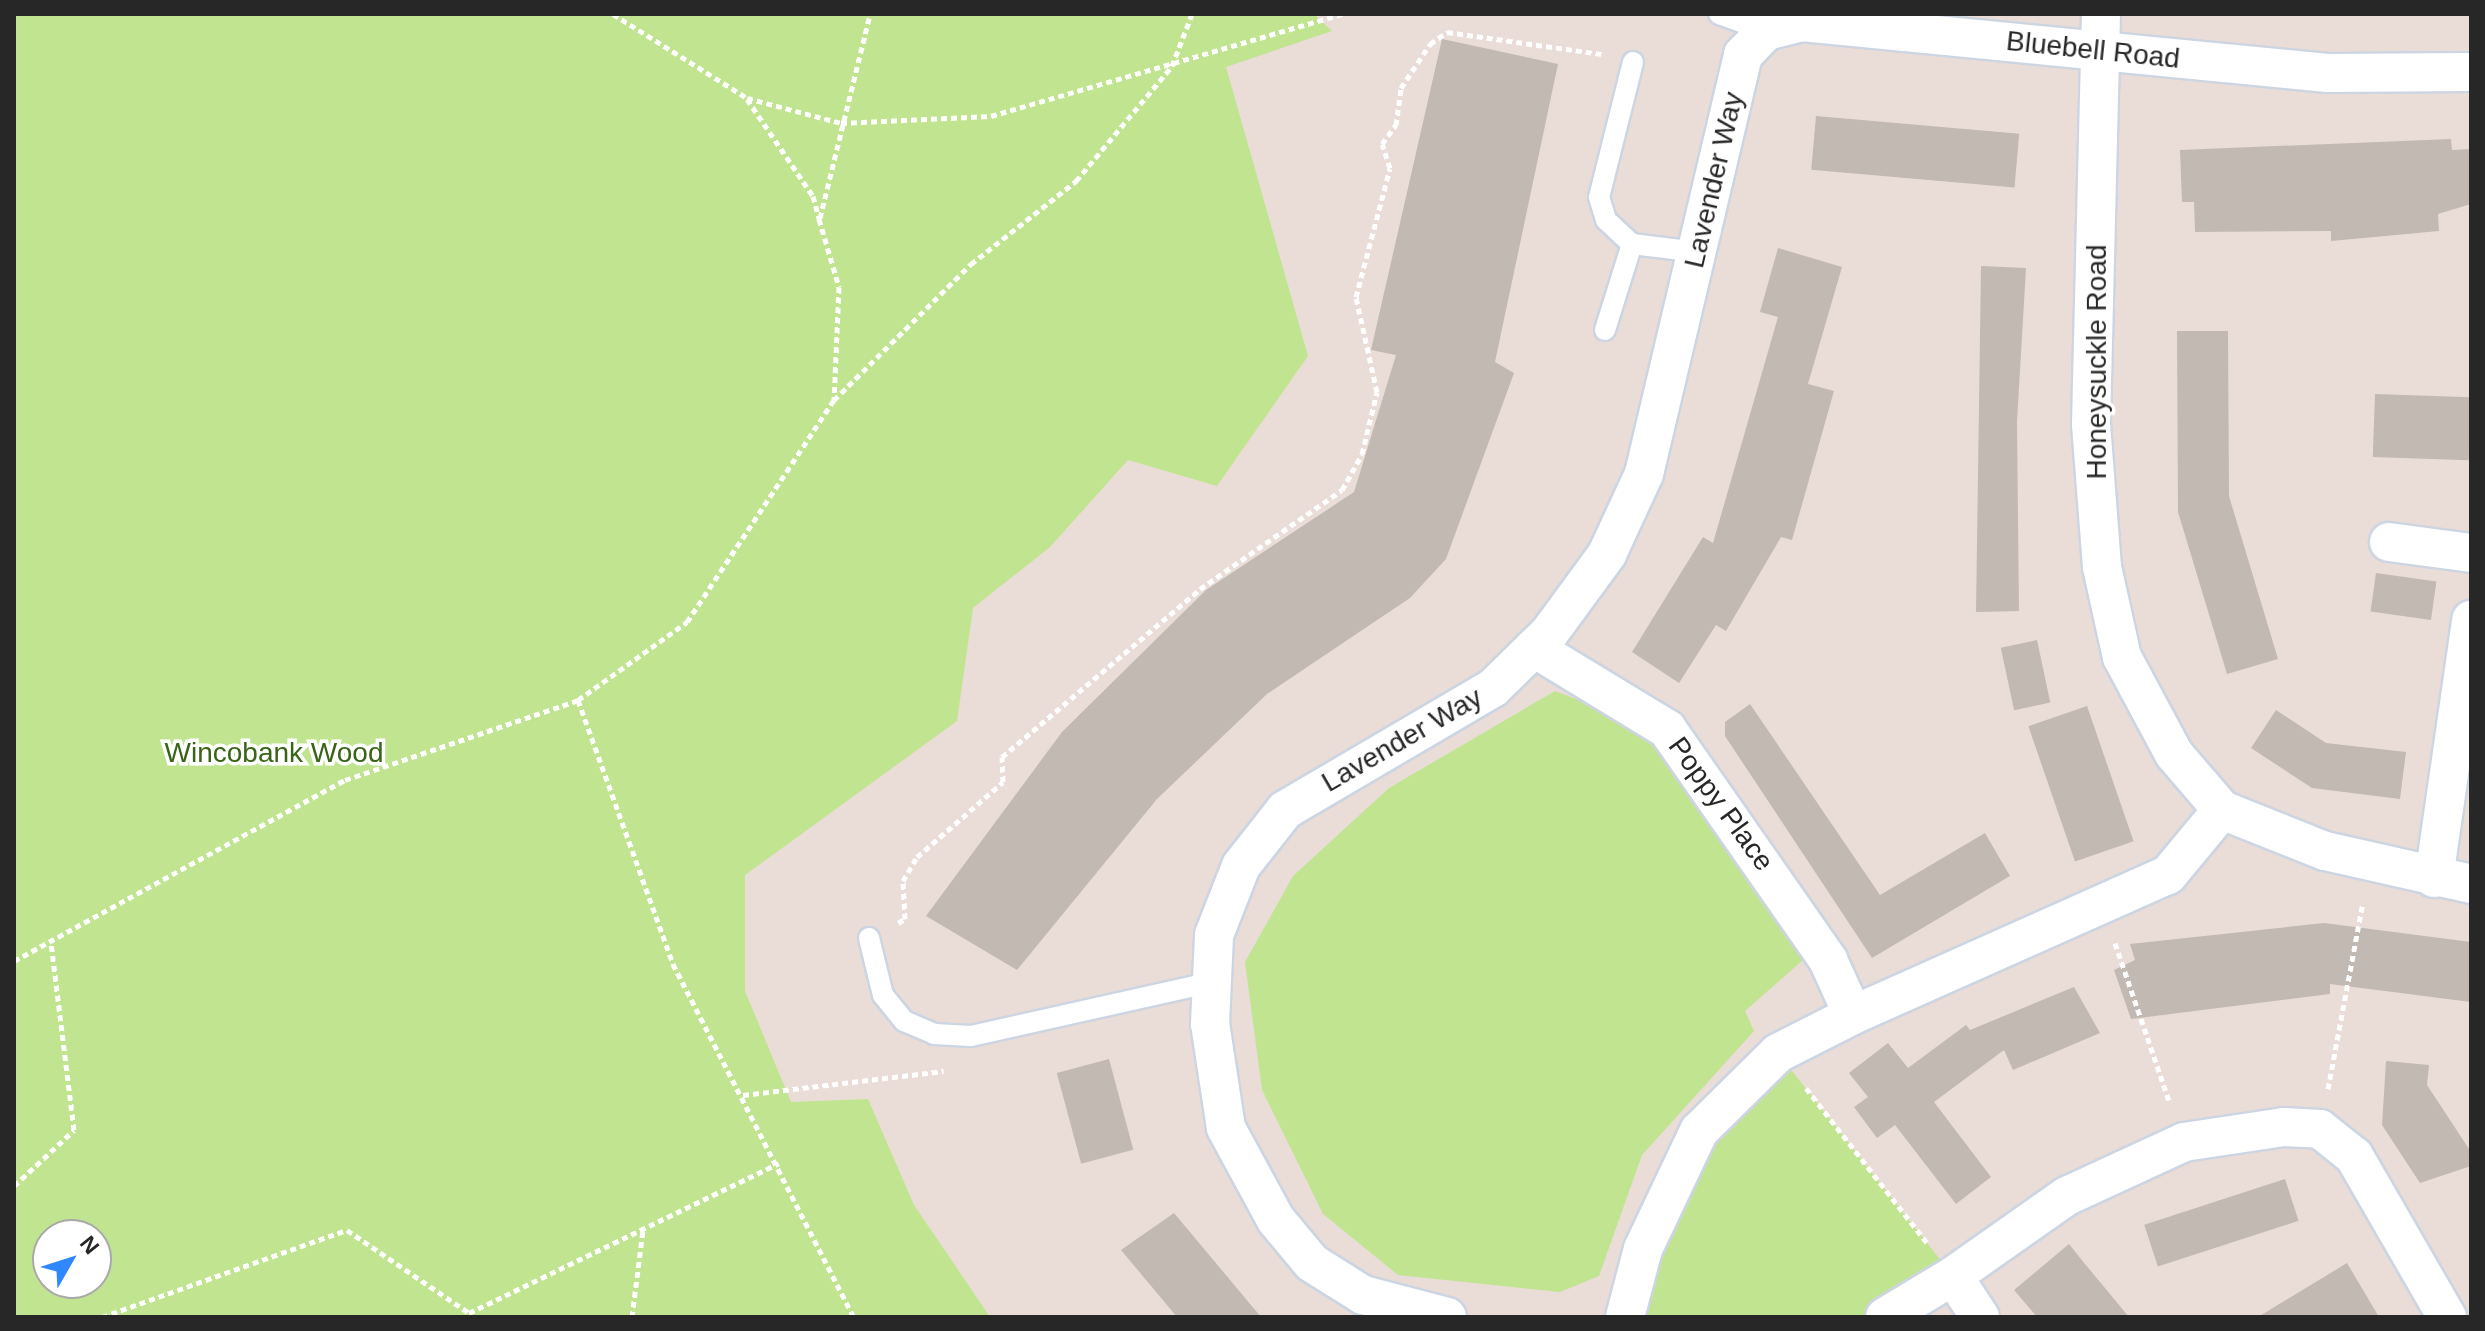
<!DOCTYPE html>
<html>
<head>
<meta charset="utf-8">
<style>
	body { margin:0 }
	#map { position:relative; width:2485px; height:1331px; overflow:hidden; background:#eaddd7; font-family:Helvetica,sans-serif }
	div>[style] { position:absolute }
	[style*='--x'] { left:calc(var(--x)*1px); top:calc(var(--y)*1px); width:calc(var(--w)*1px); rotate:calc(var(--a)*1deg) }
	.green>* { inset:0; background:#c1e490 }
	.building>* { inset:0; background:#c2b9b3; transform-origin:0 0 }
	.path>* { height:5px; margin-top:-2.5px; transform-origin:0; background:repeating-linear-gradient(90deg,#fff 0 6px,transparent 0 10px) }
	.roads { filter:drop-shadow(2px 0 #ccd5e1) drop-shadow(-2px 0 #ccd5e1) drop-shadow(0 2px #ccd5e1) drop-shadow(0 -2px #ccd5e1) }
	.lane>* { height:20px; margin:-10px; padding:0 10px; transform-origin:10px; border-radius:10px; background:#fff }
	.street>* { height:38px; margin:-19px; padding:0 19px; transform-origin:19px; border-radius:19px; background:#fff }
	span { translate:-50% -50%; white-space:nowrap; text-align:center; line-height:1.15; -webkit-text-stroke:7px #fff; paint-order:stroke }
	.street-label { font-size:28px; color:#272727 }
	.park-label { font-size:28px; color:#396416 }
	.frame { position:absolute; inset:0; border:16px solid #272727; pointer-events:none }
	.north { position:absolute; left:32px; top:1219px; width:80px; height:80px; box-sizing:border-box; background:#fff; border:2px solid #a9a9a9; border-radius:50%; rotate:51deg; font-size:22px; font-weight:700; line-height:32px; text-align:center; color:#272727 }
	.north::after { content:''; display:block; margin:auto; width:28px; height:36px; background:#2f88ff; clip-path:polygon(50% 0,100% 100%,50% 72%,0 100%) }
</style>
</head>
<body>
<div id="map">
	<div class="green">
		<div style="clip-path:polygon(evenodd,14px 14px,1314px 14px,1332px 31px,1226px 67px,1308px 356px,1217px 486px,1128px 460px,1050px 547px,973px 608px,957px 721px,745px 875px,745px 991px,791px 1102px,868px 1099px,914px 1205px,990px 1317px,14px 1317px,14px 14px,96px 1235px,96px 1283px,48px 1283px,48px 1235px,96px 1235px)"></div>
		<div style="clip-path:polygon(1555px 691px,1608px 711px,1675px 759px,1804px 959px,1745px 1011px,1754px 1031px,1642px 1155px,1599px 1276px,1560px 1292px,1398px 1275px,1323px 1214px,1262px 1090px,1245px 962px,1293px 876px,1389px 788px)"></div>
		<div style="clip-path:polygon(1778px 1053px,1953px 1276px,1885px 1317px,1625px 1317px,1672px 1178px)"></div>
	</div>
	<div class="building">
		<div style="clip-path:polygon(1442px 39px,1558px 64px,1495px 362px,1514px 373px,1446px 559px,1410px 598px,1267px 694px,1157px 799px,1017px 970px,926px 916px,1062px 732px,1206px 590px,1354px 492px,1396px 355px,1371px 350px)"></div>
		<div style="left:1816px;top:116px;width:204px;height:54px;rotate:5deg"></div>
		<div style="clip-path:polygon(2451px 139px,2452px 150px,2471px 149px,2471px 204px,2438px 214px,2439px 231px,2331px 241px,2331px 231px,2195px 232px,2194px 202px,2182px 202px,2180px 150px)"></div>
		<div style="clip-path:polygon(1778px 248px,1842px 267px,1808px 384px,1834px 391px,1792px 540px,1781px 537px,1726px 631px,1716px 625px,1679px 683px,1632px 652px,1703px 537px,1713px 543px,1778px 317px,1760px 312px)"></div>
		<div style="clip-path:polygon(1981px 266px,2026px 268px,2017px 422px,2019px 611px,1976px 612px)"></div>
		<div style="clip-path:polygon(2177px 331px,2228px 331px,2229px 496px,2278px 659px,2227px 674px,2178px 512px)"></div>
		<div style="left:2375px;top:394px;width:96px;height:63px;rotate:2deg"></div>
		<div style="left:2376px;top:573px;width:61px;height:39px;rotate:8deg"></div>
		<div style="left:2037px;top:640px;width:64px;height:37px;rotate:78deg"></div>
		<div style="clip-path:polygon(1750px 704px,1880px 895px,1985px 833px,2010px 876px,1872px 958px,1725px 736px,1725px 722px)"></div>
		<div style="left:2087px;top:706px;width:143px;height:62px;rotate:71deg"></div>
		<div style="clip-path:polygon(2276px 710px,2326px 743px,2406px 752px,2400px 799px,2312px 788px,2251px 748px)"></div>
		<div style="clip-path:polygon(2324px 923px,2471px 942px,2471px 1002px,2330px 984px,2330px 994px,2131px 1019px,2114px 970px,2135px 960px,2130px 944px)"></div>
		<div style="clip-path:polygon(2074px 987px,2100px 1033px,2013px 1070px,2004px 1050px,1934px 1102px,1991px 1177px,1956px 1204px,1895px 1125px,1877px 1138px,1854px 1107px,1868px 1097px,1849px 1073px,1888px 1043px,1908px 1068px,1966px 1025px,1970px 1030px)"></div>
		<div style="left:1109px;top:1059px;width:94px;height:54px;rotate:75deg"></div>
		<div style="clip-path:polygon(2386px 1061px,2429px 1065px,2427px 1085px,2471px 1152px,2471px 1166px,2420px 1183px,2382px 1125px)"></div>
		<div style="left:2285px;top:1179px;width:44px;height:148px;rotate:72deg"></div>
		<div style="clip-path:polygon(1174px 1213px,1261px 1317px,1177px 1317px,1121px 1250px)"></div>
		<div style="clip-path:polygon(2069px 1244px,2085px 1264px,2129px 1317px,2037px 1317px,2014px 1290px)"></div>
		<div style="clip-path:polygon(2347px 1263px,2379px 1317px,2258px 1317px)"></div>
	</div>
	<div class="path">
		<div style="--x:613;--y:14;--w:158;--a:32.1"></div>
		<div style="--x:747;--y:98;--w:97;--a:14.9"></div>
		<div style="--x:841;--y:123;--w:150;--a:-2.7"></div>
		<div style="--x:991;--y:116;--w:366;--a:-16.2"></div>
		<div style="--x:747;--y:99;--w:117;--a:55.8"></div>
		<div style="--x:813;--y:196;--w:24;--a:75"></div>
		<div style="--x:819;--y:219;--w:71;--a:73.6"></div>
		<div style="--x:839;--y:287;--w:113;--a:92.5"></div>
		<div style="--x:820;--y:218;--w:210;--a:-76.2"></div>
		<div style="--x:578;--y:700;--w:281;--a:70.2"></div>
		<div style="--x:673;--y:964;--w:397;--a:62.9"></div>
		<div style="--x:898;--y:923;--w:8;--a:-30"></div>
		<div style="--x:905;--y:919;--w:38;--a:-93"></div>
		<div style="--x:903;--y:881;--w:28;--a:-60"></div>
		<div style="--x:917;--y:857;--w:114;--a:-41.1"></div>
		<div style="--x:1003;--y:782;--w:25;--a:-92"></div>
		<div style="--x:1002;--y:757;--w:260;--a:-40.3"></div>
		<div style="--x:1200;--y:589;--w:173;--a:-34.9"></div>
		<div style="--x:1342;--y:490;--w:41;--a:-60.9"></div>
		<div style="--x:1362;--y:454;--w:64;--a:-76.4"></div>
		<div style="--x:1377;--y:392;--w:97;--a:-102.5"></div>
		<div style="--x:1356;--y:297;--w:133;--a:-75.2"></div>
		<div style="--x:1390;--y:168;--w:25;--a:-108"></div>
		<div style="--x:1382;--y:144;--w:24;--a:-54"></div>
		<div style="--x:1396;--y:125;--w:37;--a:-82"></div>
		<div style="--x:1401;--y:88;--w:53;--a:-56.6"></div>
		<div style="--x:1430;--y:44;--w:21;--a:-35"></div>
		<div style="--x:1447;--y:32;--w:157;--a:8.1"></div>
		<div style="--x:2115;--y:943;--w:170;--a:71.1"></div>
		<div style="--x:14;--y:961;--w:377;--a:-28.7"></div>
		<div style="--x:345;--y:780;--w:246;--a:-18.9"></div>
		<div style="--x:578;--y:700;--w:134;--a:-35.6"></div>
		<div style="--x:687;--y:622;--w:266;--a:-56.5"></div>
		<div style="--x:834;--y:400;--w:193;--a:-44.8"></div>
		<div style="--x:971;--y:264;--w:134;--a:-38.3"></div>
		<div style="--x:1076;--y:181;--w:150;--a:-50.1"></div>
		<div style="--x:1172;--y:66;--w:56;--a:-69"></div>
		<div style="--x:1806;--y:1088;--w:198;--a:52"></div>
		<div style="--x:2328;--y:1089;--w:190;--a:-79.4"></div>
		<div style="--x:743;--y:1095;--w:202;--a:-6.8"></div>
		<div style="--x:14;--y:1186;--w:82;--a:-43"></div>
		<div style="--x:74;--y:1130;--w:187;--a:-97"></div>
		<div style="--x:102;--y:1317;--w:260;--a:-19.6"></div>
		<div style="--x:347;--y:1230;--w:148;--a:34.2"></div>
		<div style="--x:469;--y:1313;--w:344;--a:-25.8"></div>
		<div style="--x:632;--y:1317;--w:88;--a:-82.8"></div>
	</div>
	<div class="roads">
		<div class="lane">
			<div style="--x:1719;--y:14;--w:50;--a:19.9"></div>
			<div style="--x:1633;--y:62;--w:139;--a:104.1"></div>
			<div style="--x:1599;--y:197;--w:24;--a:73"></div>
			<div style="--x:1606;--y:220;--w:35;--a:43"></div>
			<div style="--x:1632;--y:244;--w:65;--a:7"></div>
			<div style="--x:1605;--y:330;--w:90;--a:-72.6"></div>
			<div style="--x:869;--y:938;--w:59;--a:76.2"></div>
			<div style="--x:883;--y:995;--w:33;--a:51"></div>
			<div style="--x:904;--y:1021;--w:33;--a:23"></div>
			<div style="--x:934;--y:1034;--w:37;--a:3"></div>
			<div style="--x:971;--y:1036;--w:243;--a:-12.6"></div>
		</div>
		<div class="street">
			<div style="--x:2101;--y:14;--w:410;--a:91.4"></div>
			<div style="--x:2091;--y:424;--w:143;--a:85.6"></div>
			<div style="--x:2102;--y:567;--w:92;--a:77.5"></div>
			<div style="--x:2122;--y:657;--w:110;--a:61.8"></div>
			<div style="--x:2174;--y:754;--w:74;--a:49.4"></div>
			<div style="--x:2222;--y:810;--w:111;--a:21.7"></div>
			<div style="--x:2325;--y:851;--w:150;--a:12.7"></div>
			<div style="--x:2389;--y:542;--w:83;--a:7.6"></div>
			<div style="--x:1534;--y:648;--w:156;--a:31.3"></div>
			<div style="--x:1667;--y:729;--w:282;--a:55.1"></div>
			<div style="--x:1828;--y:960;--w:60;--a:65.6"></div>
			<div style="--x:1853;--y:1015;--w:345;--a:-24"></div>
			<div style="--x:2168;--y:875;--w:85;--a:-50.3"></div>
			<div style="--x:2434;--y:878;--w:261;--a:-81.8"></div>
			<div style="--x:1953;--y:1276;--w:139;--a:-35.1"></div>
			<div style="--x:2067;--y:1196;--w:129;--a:-24.8"></div>
			<div style="--x:2184;--y:1142;--w:101;--a:-8.5"></div>
			<div style="--x:2284;--y:1127;--w:36;--a:3"></div>
			<div style="--x:2320;--y:1129;--w:43;--a:38.5"></div>
			<div style="--x:2354;--y:1156;--w:186;--a:60"></div>
			<div style="--x:1447;--y:1317;--w:87;--a:-165.3"></div>
			<div style="--x:1363;--y:1295;--w:60;--a:-147.9"></div>
			<div style="--x:1312;--y:1263;--w:56;--a:-129.9"></div>
			<div style="--x:1276;--y:1220;--w:105;--a:-118.5"></div>
			<div style="--x:1226;--y:1128;--w:105;--a:-98.7"></div>
			<div style="--x:1210;--y:1024;--w:89;--a:-87.4"></div>
			<div style="--x:1214;--y:935;--w:74;--a:-68.6"></div>
			<div style="--x:1241;--y:866;--w:71;--a:-51.8"></div>
			<div style="--x:1285;--y:810;--w:241;--a:-30.4"></div>
			<div style="--x:1493;--y:688;--w:80;--a:-44.5"></div>
			<div style="--x:1550;--y:632;--w:97;--a:-53.8"></div>
			<div style="--x:1607;--y:554;--w:88;--a:-65.2"></div>
			<div style="--x:1644;--y:474;--w:431;--a:-76.7"></div>
			<div style="--x:1743;--y:55;--w:33;--a:-46"></div>
			<div style="--x:1766;--y:31;--w:37;--a:-14"></div>
			<div style="--x:1802;--y:22;--w:528;--a:5.54"></div>
			<div style="--x:2328;--y:73;--w:143;--a:-0.4"></div>
			<div style="--x:1625;--y:1317;--w:70;--a:-75.2"></div>
			<div style="--x:1643;--y:1249;--w:131;--a:-64.6"></div>
			<div style="--x:1699;--y:1131;--w:111;--a:-44.6"></div>
			<div style="--x:1778;--y:1053;--w:84;--a:-26.9"></div>
			<div style="--x:1885;--y:1317;--w:79;--a:-31.1"></div>
			<div style="--x:1953;--y:1276;--w:49;--a:56.6"></div>
		</div>
	</div>
	<div class="street-label">
		<span style="left:2093px;top:50px;rotate:6deg">Bluebell Road</span>
		<span style="left:1714px;top:180px;rotate:-77deg">Lavender Way</span>
		<span style="left:2097px;top:362px;rotate:-90deg">Honeysuckle Road</span>
		<span style="left:1402px;top:740px;rotate:-30deg">Lavender Way</span>
		<span style="left:1721px;top:804px;rotate:54deg">Poppy Place</span>
	</div>
	<div class="park-label">
		<span style="left:274px;top:753px">Wincobank Wood</span>
	</div>
	<div class="frame"></div>
	<div class="north">N</div>
</div>
</body>
</html>
